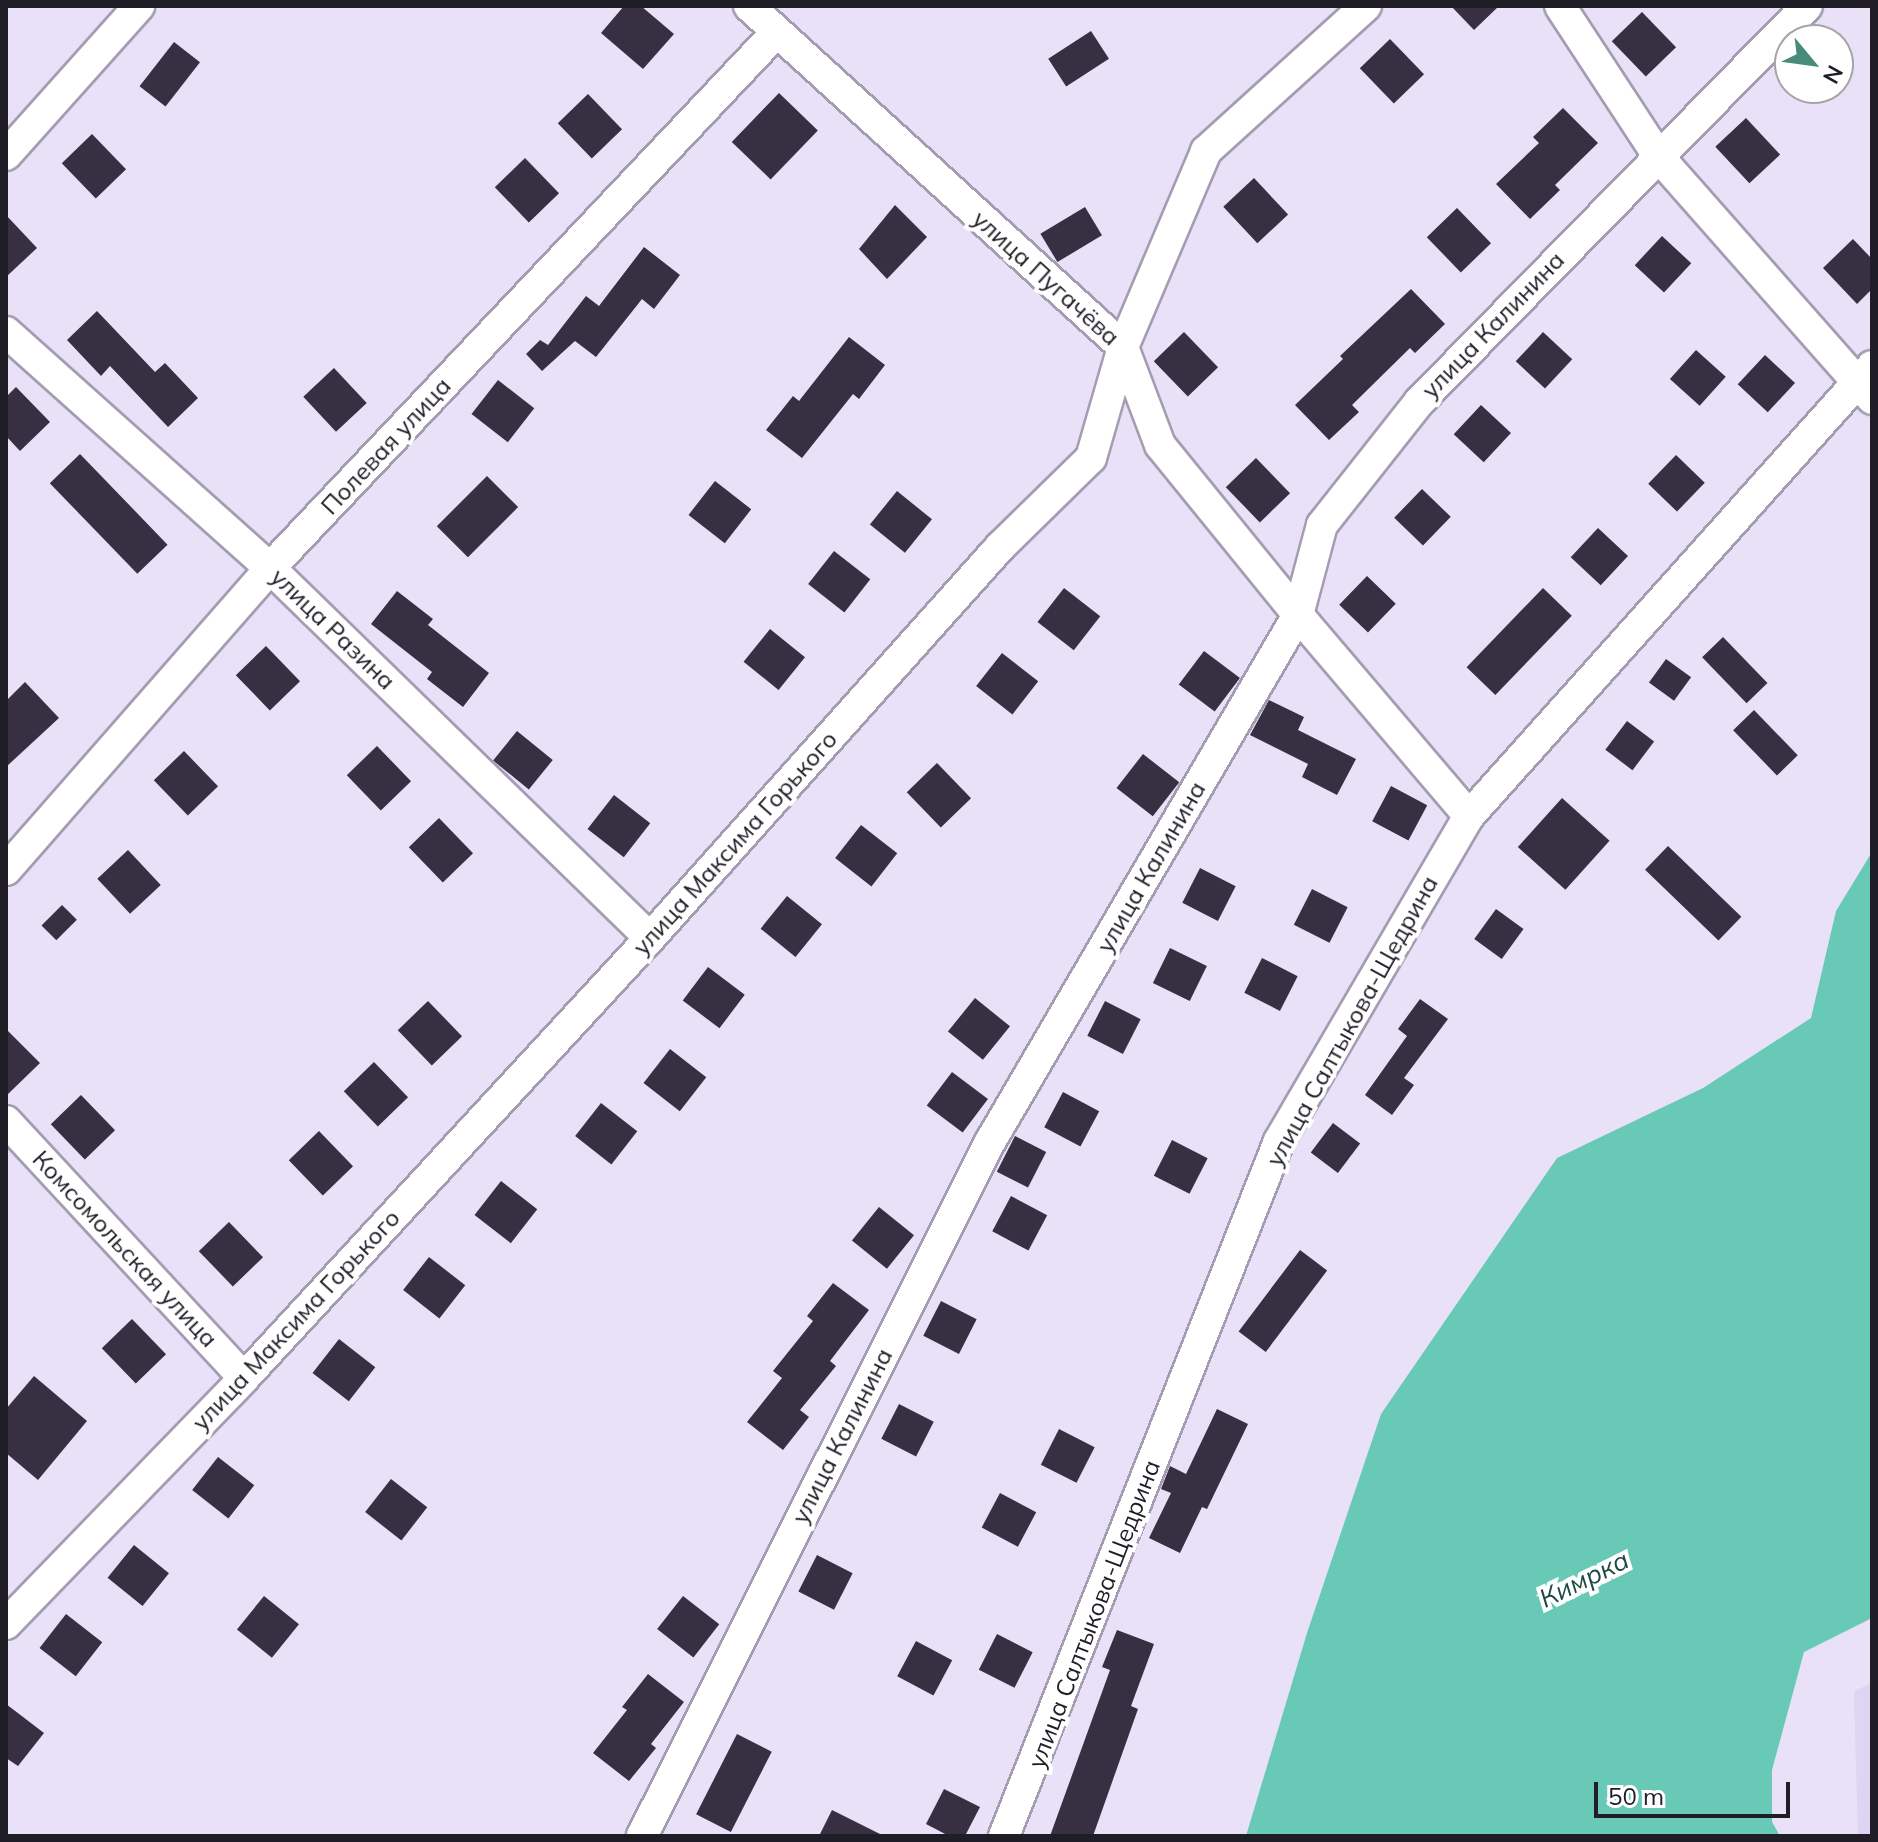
<!DOCTYPE html>
<html>
<head>
<meta charset="utf-8">
<style>
	body { margin:0 }
	#map { position:relative; width:1878px; height:1842px; overflow:hidden; background:#e8e1f7; font-family:Mulish,sans-serif }
	div>[style] { position:absolute }
	[style*='--x'] { left:calc(var(--x)*1px); top:calc(var(--y)*1px); width:calc(var(--w)*1px); rotate:calc(var(--a)*1deg) }
	.built>* { inset:0; background:#ddd5f2 }
	.water>* { inset:0; background:#68c9b6 }
	.building>* { inset:0; background:#363042; transform-origin:0 0 }
	.roads { filter:drop-shadow(2px 0 #a49db2) drop-shadow(-2px 0 #a49db2) drop-shadow(0 2px #a49db2) drop-shadow(0 -2px #a49db2) }
	.minor>* { height:30px; margin:-15px; padding:0 15px; transform-origin:15px; border-radius:15px; background:#fff }
	span { translate:-50% -50%; white-space:nowrap; text-align:center; line-height:1.15; -webkit-text-stroke:8px #fff; paint-order:stroke }
	.street-label { font-size:24px; color:#1f1d25 }
	.water-label { font-size:26px; color:#1f4a42; font-style:italic }
	.frame { position:absolute; inset:0; border:8px solid #1f1d25; pointer-events:none }
	.north { position:absolute; left:1774px; top:24px; width:80px; height:80px; box-sizing:border-box; background:#fff; border:2px solid #a5a5a8; border-radius:50%; rotate:119deg; font-size:22px; font-weight:700; line-height:32px; text-align:center; color:#1f1d25 }
	.north::after { content:''; display:block; margin:auto; width:28px; height:36px; background:#488b7d; clip-path:polygon(50% 0,100% 100%,50% 72%,0 100%) }
	.scale { position:absolute; left:1594px; top:1782px; width:196px; height:36px; box-sizing:border-box; border:4px solid #1f1d25; border-top:0; padding-left:10px; font-size:24px; line-height:28px; white-space:nowrap; color:#1f1d25; -webkit-text-stroke:6px #fff; paint-order:stroke }
</style>
</head>
<body>
<div id="map">
	<div class="built">
		<div style="clip-path:polygon(1872px 1682px,1872px 1836px,1858px 1836px,1854px 1692px)"></div>
	</div>
	<div class="water">
		<div style="clip-path:polygon(1872px 852px,1872px 1618px,1804px 1652px,1772px 1770px,1772px 1822px,1780px 1836px,1246px 1836px,1307px 1633px,1381px 1414px,1557px 1158px,1703px 1088px,1811px 1018px,1836px 911px)"></div>
	</div>
	<div class="building">
		<div style="clip-path:polygon(624px 6px,641px 6px,674px 34px,643px 69px,601px 33px)"></div>
		<div style="clip-path:polygon(1451px 6px,1499px 6px,1474px 30px)"></div>
		<div style="left:1642px;top:12px;width:49px;height:42px;rotate:46deg"></div>
		<div style="left:1091px;top:31px;width:33px;height:51px;rotate:57deg"></div>
		<div style="left:1390px;top:39px;width:49px;height:42px;rotate:46deg"></div>
		<div style="left:174px;top:42px;width:33px;height:56px;rotate:38deg"></div>
		<div style="left:779px;top:93px;width:54px;height:68px;rotate:44deg"></div>
		<div style="left:588px;top:94px;width:49px;height:42px;rotate:46deg"></div>
		<div style="clip-path:polygon(1563px 108px,1598px 143px,1555px 185px,1560px 190px,1530px 219px,1496px 184px,1539px 143px,1533px 137px)"></div>
		<div style="left:1746px;top:118px;width:50px;height:42px;rotate:47deg"></div>
		<div style="left:92px;top:134px;width:49px;height:42px;rotate:46deg"></div>
		<div style="left:525px;top:158px;width:49px;height:42px;rotate:46deg"></div>
		<div style="left:1254px;top:178px;width:50px;height:42px;rotate:47deg"></div>
		<div style="clip-path:polygon(895px 205px,927px 237px,887px 279px,859px 249px)"></div>
		<div style="left:1085px;top:207px;width:33px;height:52px;rotate:59deg"></div>
		<div style="left:1457px;top:208px;width:49px;height:42px;rotate:46deg"></div>
		<div style="clip-path:polygon(6px 215px,37px 248px,6px 277px)"></div>
		<div style="left:1662px;top:236px;width:40px;height:40px;rotate:43deg"></div>
		<div style="clip-path:polygon(1853px 239px,1872px 259px,1872px 289px,1857px 304px,1823px 268px)"></div>
		<div style="clip-path:polygon(644px 247px,680px 275px,654px 309px,642px 299px,596px 357px,575px 341px,542px 371px,526px 354px,540px 340px,548px 345px,586px 296px,599px 306px)"></div>
		<div style="clip-path:polygon(1411px 289px,1445px 324px,1415px 353px,1410px 348px,1352px 405px,1359px 412px,1329px 440px,1295px 405px,1343px 359px,1340px 356px)"></div>
		<div style="clip-path:polygon(97px 311px,155px 372px,165px 363px,198px 398px,168px 427px,110px 366px,101px 376px,67px 340px)"></div>
		<div style="left:1184px;top:332px;width:49px;height:42px;rotate:46deg"></div>
		<div style="left:1543px;top:332px;width:40px;height:40px;rotate:43deg"></div>
		<div style="clip-path:polygon(849px 337px,885px 365px,859px 399px,853px 394px,802px 458px,766px 430px,793px 396px,799px 401px)"></div>
		<div style="left:1696px;top:350px;width:40px;height:39px;rotate:42deg"></div>
		<div style="left:1765px;top:355px;width:41px;height:40px;rotate:43deg"></div>
		<div style="left:334px;top:368px;width:48px;height:42px;rotate:47deg"></div>
		<div style="left:498px;top:380px;width:46px;height:43px;rotate:38deg"></div>
		<div style="clip-path:polygon(16px 387px,50px 422px,20px 451px,6px 436px,6px 397px)"></div>
		<div style="left:1481px;top:405px;width:41px;height:40px;rotate:43deg"></div>
		<div style="left:80px;top:454px;width:126px;height:42px;rotate:46deg"></div>
		<div style="left:1676px;top:455px;width:40px;height:40px;rotate:44deg"></div>
		<div style="left:1256px;top:458px;width:49px;height:42px;rotate:46deg"></div>
		<div style="left:487px;top:476px;width:44px;height:71px;rotate:45deg"></div>
		<div style="left:715px;top:481px;width:46px;height:43px;rotate:38deg"></div>
		<div style="left:1422px;top:489px;width:40px;height:40px;rotate:44deg"></div>
		<div style="left:897px;top:491px;width:45px;height:43px;rotate:39deg"></div>
		<div style="left:1598px;top:528px;width:41px;height:40px;rotate:43deg"></div>
		<div style="left:834px;top:551px;width:46px;height:42px;rotate:38deg"></div>
		<div style="left:1367px;top:576px;width:40px;height:40px;rotate:44deg"></div>
		<div style="left:1064px;top:588px;width:46px;height:43px;rotate:38deg"></div>
		<div style="left:1543px;top:588px;width:40px;height:110px;rotate:44deg"></div>
		<div style="clip-path:polygon(397px 591px,433px 619px,428px 625px,489px 673px,463px 707px,427px 679px,432px 672px,371px 624px)"></div>
		<div style="left:770px;top:629px;width:45px;height:42px;rotate:39deg"></div>
		<div style="left:1723px;top:637px;width:64px;height:29px;rotate:46deg"></div>
		<div style="left:266px;top:646px;width:49px;height:42px;rotate:46deg"></div>
		<div style="left:1204px;top:651px;width:45px;height:42px;rotate:37deg"></div>
		<div style="left:1002px;top:653px;width:46px;height:42px;rotate:38deg"></div>
		<div style="left:1666px;top:659px;width:31px;height:29px;rotate:36deg"></div>
		<div style="clip-path:polygon(25px 682px,59px 718px,6px 767px,6px 701px)"></div>
		<div style="clip-path:polygon(1269px 700px,1304px 717px,1298px 730px,1356px 759px,1337px 795px,1302px 777px,1308px 764px,1250px 735px)"></div>
		<div style="left:1754px;top:710px;width:63px;height:29px;rotate:46deg"></div>
		<div style="left:1627px;top:721px;width:34px;height:36px;rotate:37deg"></div>
		<div style="left:517px;top:731px;width:46px;height:38px;rotate:39deg"></div>
		<div style="left:377px;top:746px;width:49px;height:42px;rotate:46deg"></div>
		<div style="left:184px;top:751px;width:49px;height:42px;rotate:46deg"></div>
		<div style="left:1143px;top:754px;width:46px;height:43px;rotate:38deg"></div>
		<div style="left:937px;top:763px;width:49px;height:42px;rotate:46deg"></div>
		<div style="left:1391px;top:786px;width:41px;height:40px;rotate:28deg"></div>
		<div style="left:614px;top:795px;width:46px;height:43px;rotate:38deg"></div>
		<div style="left:1562px;top:798px;width:64px;height:66px;rotate:42deg"></div>
		<div style="left:439px;top:818px;width:49px;height:42px;rotate:46deg"></div>
		<div style="left:861px;top:825px;width:46px;height:42px;rotate:38deg"></div>
		<div style="left:1668px;top:846px;width:102px;height:33px;rotate:44deg"></div>
		<div style="left:128px;top:850px;width:48px;height:42px;rotate:47deg"></div>
		<div style="left:1200px;top:868px;width:40px;height:39px;rotate:27deg"></div>
		<div style="left:1312px;top:889px;width:40px;height:40px;rotate:27deg"></div>
		<div style="left:787px;top:896px;width:45px;height:42px;rotate:39deg"></div>
		<div style="left:62px;top:905px;width:21px;height:29px;rotate:45deg"></div>
		<div style="left:1496px;top:909px;width:34px;height:37px;rotate:36deg"></div>
		<div style="left:1170px;top:948px;width:41px;height:39px;rotate:26deg"></div>
		<div style="left:1262px;top:958px;width:40px;height:39px;rotate:27deg"></div>
		<div style="left:708px;top:967px;width:46px;height:42px;rotate:37deg"></div>
		<div style="left:975px;top:998px;width:45px;height:43px;rotate:39deg"></div>
		<div style="clip-path:polygon(1420px 999px,1448px 1019px,1404px 1078px,1414px 1085px,1392px 1115px,1365px 1095px,1407px 1036px,1398px 1029px)"></div>
		<div style="left:428px;top:1001px;width:49px;height:42px;rotate:46deg"></div>
		<div style="left:1105px;top:1001px;width:40px;height:39px;rotate:27deg"></div>
		<div style="clip-path:polygon(6px 1029px,40px 1063px,6px 1096px)"></div>
		<div style="left:670px;top:1049px;width:46px;height:43px;rotate:38deg"></div>
		<div style="left:374px;top:1062px;width:49px;height:42px;rotate:46deg"></div>
		<div style="left:952px;top:1072px;width:45px;height:42px;rotate:37deg"></div>
		<div style="left:1063px;top:1092px;width:41px;height:40px;rotate:28deg"></div>
		<div style="left:81px;top:1095px;width:49px;height:42px;rotate:46deg"></div>
		<div style="left:601px;top:1103px;width:46px;height:42px;rotate:38deg"></div>
		<div style="left:1333px;top:1123px;width:34px;height:37px;rotate:37deg"></div>
		<div style="left:319px;top:1131px;width:49px;height:42px;rotate:46deg"></div>
		<div style="left:1015px;top:1136px;width:35px;height:40px;rotate:27deg"></div>
		<div style="left:1172px;top:1140px;width:40px;height:40px;rotate:27deg"></div>
		<div style="left:501px;top:1181px;width:46px;height:43px;rotate:38deg"></div>
		<div style="left:1011px;top:1196px;width:41px;height:40px;rotate:28deg"></div>
		<div style="left:879px;top:1207px;width:45px;height:43px;rotate:39deg"></div>
		<div style="left:229px;top:1222px;width:49px;height:42px;rotate:46deg"></div>
		<div style="left:1300px;top:1250px;width:34px;height:102px;rotate:37deg"></div>
		<div style="left:429px;top:1257px;width:46px;height:42px;rotate:38deg"></div>
		<div style="clip-path:polygon(833px 1283px,869px 1310px,830px 1361px,836px 1366px,800px 1410px,809px 1417px,783px 1450px,747px 1422px,782px 1378px,773px 1371px,813px 1321px,807px 1316px)"></div>
		<div style="left:941px;top:1301px;width:40px;height:39px;rotate:27deg"></div>
		<div style="left:132px;top:1319px;width:49px;height:42px;rotate:46deg"></div>
		<div style="left:339px;top:1339px;width:46px;height:43px;rotate:38deg"></div>
		<div style="clip-path:polygon(34px 1376px,87px 1421px,38px 1480px,6px 1453px,6px 1409px)"></div>
		<div style="left:899px;top:1404px;width:39px;height:39px;rotate:27deg"></div>
		<div style="clip-path:polygon(1217px 1409px,1248px 1424px,1207px 1509px,1202px 1507px,1180px 1553px,1149px 1538px,1171px 1493px,1161px 1489px,1170px 1466px,1186px 1474px)"></div>
		<div style="left:1059px;top:1429px;width:40px;height:40px;rotate:27deg"></div>
		<div style="left:218px;top:1457px;width:46px;height:42px;rotate:38deg"></div>
		<div style="left:391px;top:1479px;width:46px;height:42px;rotate:38deg"></div>
		<div style="left:1000px;top:1493px;width:41px;height:39px;rotate:28deg"></div>
		<div style="left:134px;top:1545px;width:45px;height:42px;rotate:39deg"></div>
		<div style="left:817px;top:1555px;width:40px;height:41px;rotate:27deg"></div>
		<div style="left:264px;top:1596px;width:45px;height:43px;rotate:39deg"></div>
		<div style="left:683px;top:1596px;width:46px;height:42px;rotate:38deg"></div>
		<div style="left:66px;top:1614px;width:46px;height:43px;rotate:38deg"></div>
		<div style="clip-path:polygon(1117px 1630px,1154px 1644px,1131px 1706px,1138px 1709px,1093px 1836px,1050px 1836px,1110px 1670px,1102px 1667px)"></div>
		<div style="left:997px;top:1634px;width:40px;height:40px;rotate:27deg"></div>
		<div style="left:916px;top:1641px;width:41px;height:40px;rotate:28deg"></div>
		<div style="clip-path:polygon(648px 1674px,684px 1702px,651px 1744px,656px 1748px,629px 1781px,593px 1753px,627px 1710px,622px 1707px)"></div>
		<div style="clip-path:polygon(6px 1704px,44px 1733px,18px 1766px,6px 1758px)"></div>
		<div style="left:737px;top:1734px;width:39px;height:90px;rotate:27deg"></div>
		<div style="clip-path:polygon(944px 1789px,980px 1807px,965px 1836px,949px 1836px,926px 1824px)"></div>
		<div style="clip-path:polygon(832px 1810px,884px 1836px,819px 1836px)"></div>
	</div>
	<div class="roads">
		<div class="minor">
			<div style="--x:749;--y:6;--w:506;--a:42.36"></div>
			<div style="--x:1123;--y:347;--w:105;--a:69.3"></div>
			<div style="--x:1160;--y:445;--w:219;--a:50.9"></div>
			<div style="--x:1298;--y:615;--w:264;--a:49.6"></div>
			<div style="--x:1560;--y:6;--w:179;--a:56.8"></div>
			<div style="--x:1658;--y:156;--w:324;--a:48.6"></div>
			<div style="--x:6;--y:155;--w:200;--a:-48.2"></div>
			<div style="--x:6;--y:332;--w:354;--a:41.8"></div>
			<div style="--x:270;--y:568;--w:530;--a:44.24"></div>
			<div style="--x:6;--y:870;--w:401;--a:-48.8"></div>
			<div style="--x:270;--y:568;--w:736;--a:-46.6"></div>
			<div style="--x:6;--y:1121;--w:350;--a:47.2"></div>
			<div style="--x:6;--y:1624;--w:342;--a:-45.9"></div>
			<div style="--x:244;--y:1378;--w:599;--a:-47.3"></div>
			<div style="--x:650;--y:938;--w:525;--a:-48.17"></div>
			<div style="--x:1000;--y:547;--w:127;--a:-44.4"></div>
			<div style="--x:1091;--y:458;--w:116;--a:-73.9"></div>
			<div style="--x:1123;--y:347;--w:213;--a:-67"></div>
			<div style="--x:1206;--y:151;--w:216;--a:-42.2"></div>
			<div style="--x:642;--y:1836;--w:776;--a:-63.37"></div>
			<div style="--x:990;--y:1142;--w:610;--a:-59.7"></div>
			<div style="--x:1298;--y:615;--w:93;--a:-75.1"></div>
			<div style="--x:1322;--y:525;--w:158;--a:-51.7"></div>
			<div style="--x:1420;--y:401;--w:553;--a:-45.59"></div>
			<div style="--x:1004;--y:1836;--w:747;--a:-68.41"></div>
			<div style="--x:1279;--y:1141;--w:376;--a:-59.7"></div>
			<div style="--x:1469;--y:816;--w:604;--a:-48.15"></div>
		</div>
	</div>
	<div class="street-label">
		<span style="left:1046px;top:278px;rotate:42deg">улица Пугачёва</span>
		<span style="left:1493px;top:325px;rotate:-46deg">улица Калинина</span>
		<span style="left:386px;top:446px;rotate:-47deg">Полевая улица</span>
		<span style="left:333px;top:629px;rotate:44deg">улица Разина</span>
		<span style="left:735px;top:843px;rotate:-48deg">улица Максима Горького</span>
		<span style="left:1151px;top:867px;rotate:-60deg">улица Калинина</span>
		<span style="left:1352px;top:1021px;rotate:-61deg">улица Салтыкова-Щедрина</span>
		<span style="left:125px;top:1249px;rotate:47deg">Комсомольская улица</span>
		<span style="left:296px;top:1320px;rotate:-47deg">улица Максима Горького</span>
		<span style="left:842px;top:1436px;rotate:-63deg">улица Калинина</span>
		<span style="left:1094px;top:1614px;rotate:-69deg">улица Салтыкова-Щедрина</span>
	</div>
	<div class="water-label">
		<span style="left:1584px;top:1579px;rotate:-26deg">Кимрка</span>
	</div>
	<div class="frame"></div>
	<div class="north">N</div>
	<div class="scale">50 m</div>
</div>
</body>
</html>
